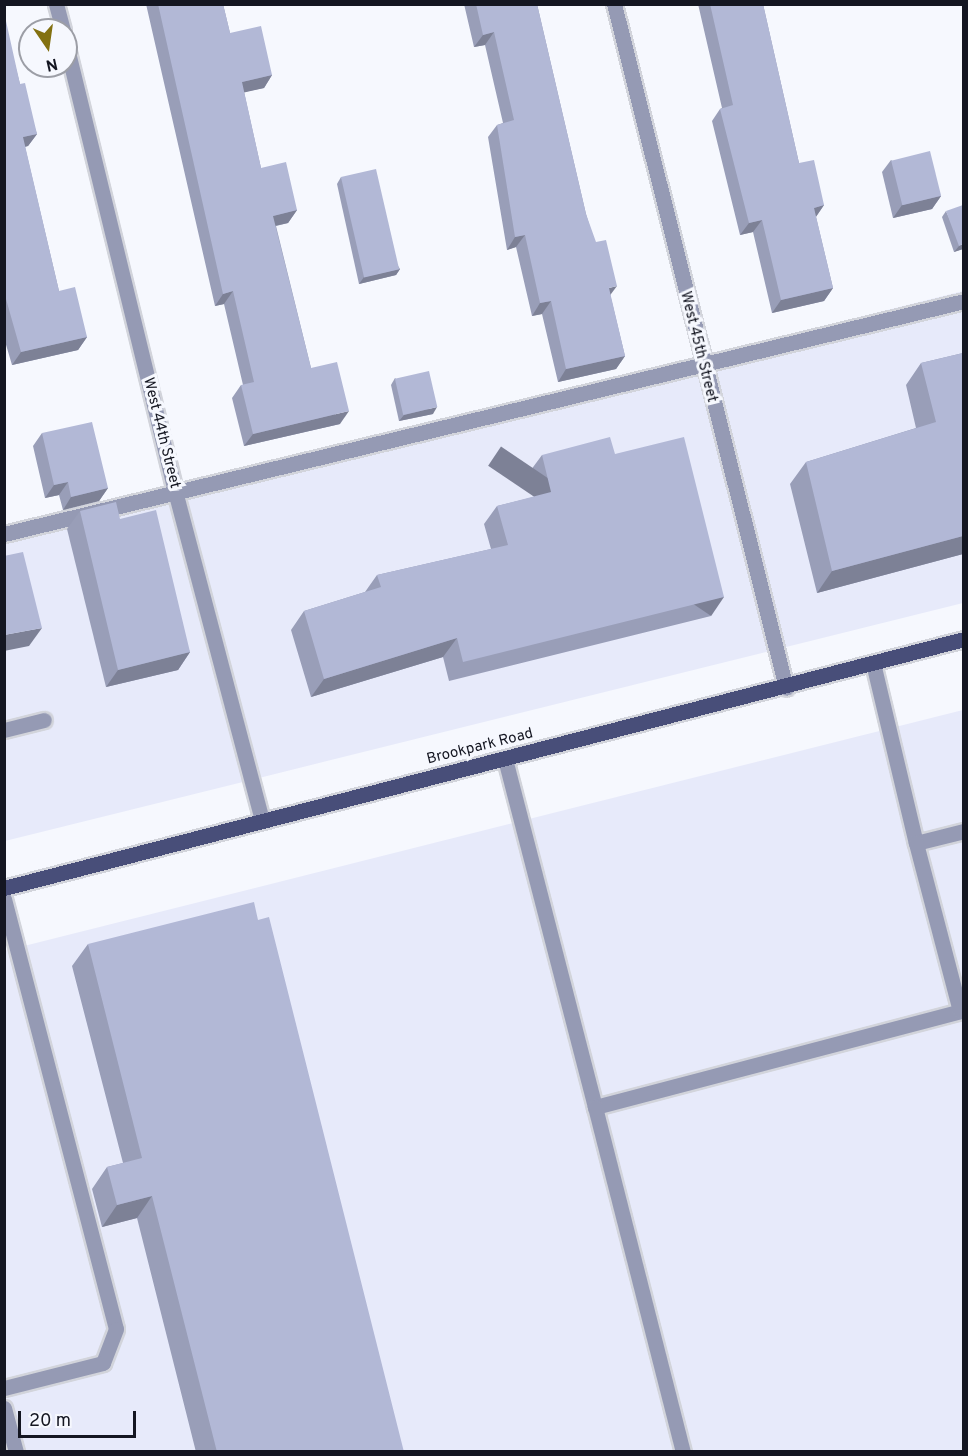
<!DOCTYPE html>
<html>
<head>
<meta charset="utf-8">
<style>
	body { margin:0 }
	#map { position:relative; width:968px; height:1456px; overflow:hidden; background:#f6f8fe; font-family:Overpass,sans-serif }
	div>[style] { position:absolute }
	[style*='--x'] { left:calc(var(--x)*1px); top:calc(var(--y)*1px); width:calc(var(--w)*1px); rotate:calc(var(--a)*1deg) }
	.built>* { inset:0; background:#e7eafa }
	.roads { filter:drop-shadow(2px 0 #d2d4db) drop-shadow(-2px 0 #d2d4db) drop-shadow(0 2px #d2d4db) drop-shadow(0 -2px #d2d4db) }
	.lane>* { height:15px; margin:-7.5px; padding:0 7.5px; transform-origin:7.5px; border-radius:7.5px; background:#959ab4 }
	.street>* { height:15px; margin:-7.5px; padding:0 7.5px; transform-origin:7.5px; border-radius:7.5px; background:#959ab4 }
	.primary>* { height:15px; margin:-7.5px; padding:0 7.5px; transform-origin:7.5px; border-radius:7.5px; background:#484e79 }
	.wall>* { inset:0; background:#999eb8 }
	.shaded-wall>* { inset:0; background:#7d8196; transform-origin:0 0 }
	.building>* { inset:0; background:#b2b8d6; transform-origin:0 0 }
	span { translate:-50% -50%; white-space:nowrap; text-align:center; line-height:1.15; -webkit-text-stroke:6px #f6f8fe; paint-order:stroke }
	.street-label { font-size:15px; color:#141621 }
	.frame { position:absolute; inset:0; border:6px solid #141621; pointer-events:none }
	.north { position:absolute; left:18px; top:18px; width:60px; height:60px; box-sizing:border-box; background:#f6f8fe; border:2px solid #9c9ea6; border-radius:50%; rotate:167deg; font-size:16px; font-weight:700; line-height:24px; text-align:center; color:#141621 }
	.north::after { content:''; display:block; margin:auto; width:21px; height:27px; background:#837111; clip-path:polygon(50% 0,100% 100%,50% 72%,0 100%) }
	.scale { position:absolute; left:18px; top:1411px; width:118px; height:27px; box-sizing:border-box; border:3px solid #141621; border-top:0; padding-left:8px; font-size:18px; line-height:21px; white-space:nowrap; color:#141621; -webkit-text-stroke:4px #f6f8fe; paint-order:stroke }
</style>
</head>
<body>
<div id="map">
	<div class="built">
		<div style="clip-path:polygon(963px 291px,963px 603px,5px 841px,4px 532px)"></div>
		<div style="clip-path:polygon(963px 710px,963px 1451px,5px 1451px,4px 951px)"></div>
	</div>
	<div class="roads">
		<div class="lane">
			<div style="--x:4;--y:534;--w:988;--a:-13.64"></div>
			<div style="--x:873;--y:663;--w:185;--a:76.6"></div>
			<div style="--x:916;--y:843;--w:49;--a:-14"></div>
			<div style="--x:4;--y:730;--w:41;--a:-14"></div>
			<div style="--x:505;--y:759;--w:359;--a:75.5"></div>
			<div style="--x:595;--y:1107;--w:377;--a:-14.7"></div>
			<div style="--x:960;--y:1011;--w:174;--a:-104.7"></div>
			<div style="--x:4;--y:899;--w:444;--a:75.4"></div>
			<div style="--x:116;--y:1329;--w:36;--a:111"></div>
			<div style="--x:103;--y:1363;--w:102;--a:165.8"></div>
			<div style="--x:595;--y:1107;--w:356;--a:75.7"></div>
			<div style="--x:4;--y:1408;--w:46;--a:74.7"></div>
		</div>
		<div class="street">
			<div style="--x:56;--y:4;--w:27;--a:75"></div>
			<div style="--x:614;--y:4;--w:705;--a:75.88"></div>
			<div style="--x:66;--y:44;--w:460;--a:76.3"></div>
			<div style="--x:175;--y:491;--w:341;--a:75.2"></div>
		</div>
		<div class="primary">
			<div style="--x:4;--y:888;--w:992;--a:-14.54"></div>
		</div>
	</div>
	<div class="wall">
		<div style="clip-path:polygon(146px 4px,223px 4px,230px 33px,272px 75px,264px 88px,244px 92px,261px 168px,297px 210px,288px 223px,276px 226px,311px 368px,340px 424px,244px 446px,232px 398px,241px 385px,243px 385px,224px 304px,215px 306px)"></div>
		<div style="clip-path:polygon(464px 4px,537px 4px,586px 214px,610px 294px,625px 356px,616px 369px,558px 382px,542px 314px,532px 316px,516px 247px,507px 250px,488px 137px,497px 125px,503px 123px,485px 45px,474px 47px)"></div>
		<div style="clip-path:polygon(698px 4px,763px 4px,799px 163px,824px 205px,816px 217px,833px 288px,824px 301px,772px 313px,753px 232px,740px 235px,712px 121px,720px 109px,722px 108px)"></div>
		<div style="clip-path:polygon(4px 22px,20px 84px,37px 134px,28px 146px,25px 147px,59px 291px,87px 337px,78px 350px,12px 365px,4px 338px)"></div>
		<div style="clip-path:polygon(891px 160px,941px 196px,932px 209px,893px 218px,882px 172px)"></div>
		<div style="clip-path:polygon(341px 177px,400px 269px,396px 275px,359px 284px,337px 184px)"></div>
		<div style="clip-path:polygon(946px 211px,963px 249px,954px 252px,942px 217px)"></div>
		<div style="clip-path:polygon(963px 353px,963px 554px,817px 593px,790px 484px,806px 462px,916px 428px,906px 385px,921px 363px)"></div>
		<div style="clip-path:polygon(395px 378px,433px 414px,399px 421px,391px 385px)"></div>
		<div style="clip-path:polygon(42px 433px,108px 488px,99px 501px,63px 510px,59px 495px,45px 498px,33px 446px)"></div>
		<div style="clip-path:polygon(615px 454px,711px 616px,449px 681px,443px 657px,311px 697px,291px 630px,304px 611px,365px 592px,377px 575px,491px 549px,484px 524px,497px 506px,534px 497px,528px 474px,542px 455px)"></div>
		<div style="clip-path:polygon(80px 511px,120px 519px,190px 652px,178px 670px,106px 687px,67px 529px)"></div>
		<div style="clip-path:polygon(88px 944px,404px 1452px,196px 1452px,137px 1218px,102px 1227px,92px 1189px,107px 1167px,123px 1163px,72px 966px)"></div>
	</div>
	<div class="shaded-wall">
		<div style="clip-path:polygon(494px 32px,485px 45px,474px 47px,483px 35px)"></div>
		<div style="clip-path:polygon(272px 75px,264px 88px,233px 95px,242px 82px)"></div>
		<div style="clip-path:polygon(37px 134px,28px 146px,14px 149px,23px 137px)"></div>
		<div style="clip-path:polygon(941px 196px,932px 209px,893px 218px,902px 205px)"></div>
		<div style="clip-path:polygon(824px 205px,815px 218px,814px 208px)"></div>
		<div style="clip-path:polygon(297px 210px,288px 223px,265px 228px,273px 216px)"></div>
		<div style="clip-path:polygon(762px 220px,753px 232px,740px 235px,749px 223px)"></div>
		<div style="clip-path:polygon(525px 235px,516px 247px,507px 250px,515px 237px)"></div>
		<div style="clip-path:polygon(963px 244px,963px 249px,954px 252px,959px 246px)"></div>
		<div style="clip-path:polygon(400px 269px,396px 275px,359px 284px,364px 277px)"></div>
		<div style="clip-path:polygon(617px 286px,608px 298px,609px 288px)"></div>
		<div style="clip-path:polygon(833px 288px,824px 301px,772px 313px,781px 300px)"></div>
		<div style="clip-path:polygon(233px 291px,224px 304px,215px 306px,223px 294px)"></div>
		<div style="clip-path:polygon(551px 301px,542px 314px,532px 316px,540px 303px)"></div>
		<div style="clip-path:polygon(87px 337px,78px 350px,12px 365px,21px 352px)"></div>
		<div style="clip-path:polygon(625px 356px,616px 369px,558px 382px,566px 369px)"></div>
		<div style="clip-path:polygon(437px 407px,433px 414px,399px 421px,404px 415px)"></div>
		<div style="clip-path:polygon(349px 411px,340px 424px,244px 446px,253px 434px)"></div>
		<div style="clip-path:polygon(68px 482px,59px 495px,45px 498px,54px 485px)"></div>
		<div style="clip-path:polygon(108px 488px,99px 501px,63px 510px,71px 497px)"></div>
		<div style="clip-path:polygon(963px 536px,963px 554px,817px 593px,832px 571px)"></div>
		<div style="left:724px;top:597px;width:23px;height:269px;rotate:124deg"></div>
		<div style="clip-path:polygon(42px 628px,29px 646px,4px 651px,4px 635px)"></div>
		<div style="clip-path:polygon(457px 638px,443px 657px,311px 697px,324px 679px)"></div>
		<div style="clip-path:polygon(190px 652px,178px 670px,106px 687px,118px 670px)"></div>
		<div style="clip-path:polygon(152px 1196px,137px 1218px,102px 1227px,117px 1205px)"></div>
	</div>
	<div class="building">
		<div style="clip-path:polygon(158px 4px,223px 4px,230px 33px,261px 26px,272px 75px,242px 82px,261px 168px,286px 162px,297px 210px,273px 216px,311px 368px,337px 362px,349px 411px,253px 434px,241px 385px,254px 382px,233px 291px,223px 294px)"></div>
		<div style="clip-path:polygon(476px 4px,537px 4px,586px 214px,596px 242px,606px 240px,617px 286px,609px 288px,625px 356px,566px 369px,551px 301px,540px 303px,525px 235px,515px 237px,497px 125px,514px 120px,494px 32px,483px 35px)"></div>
		<div style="clip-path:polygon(710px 4px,763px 4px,799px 163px,814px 160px,824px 205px,814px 208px,833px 288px,781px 300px,762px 220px,749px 223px,720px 109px,733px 105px)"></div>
		<div style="clip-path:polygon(6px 21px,20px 84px,25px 83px,37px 134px,23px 137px,59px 291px,75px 287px,87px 337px,21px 352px,4px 292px,4px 22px)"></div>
		<div style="left:930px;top:151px;width:46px;height:40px;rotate:76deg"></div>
		<div style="left:376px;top:169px;width:103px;height:36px;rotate:77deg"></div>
		<div style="clip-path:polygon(963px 205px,963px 244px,959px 246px,946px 211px)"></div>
		<div style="clip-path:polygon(963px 353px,963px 536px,832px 571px,806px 462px,936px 422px,921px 363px)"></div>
		<div style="left:429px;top:371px;width:37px;height:35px;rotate:77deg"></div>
		<div style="clip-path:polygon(92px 422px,108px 488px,71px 497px,68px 482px,54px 485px,42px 433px)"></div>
		<div style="clip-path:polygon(610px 437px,615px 454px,684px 437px,724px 597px,463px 662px,457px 638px,324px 679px,304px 611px,381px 587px,377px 575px,508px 545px,497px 506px,551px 492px,542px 455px)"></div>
		<div style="clip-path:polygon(116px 502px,120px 519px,156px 510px,190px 652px,118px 670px,80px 511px)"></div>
		<div style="clip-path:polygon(23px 552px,42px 628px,4px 635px,4px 556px)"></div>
		<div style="clip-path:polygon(254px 902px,258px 920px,269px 917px,404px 1452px,217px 1452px,152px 1196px,117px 1205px,107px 1167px,142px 1158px,88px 944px)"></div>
	</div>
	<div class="street-label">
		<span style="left:698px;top:347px;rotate:76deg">West 45th Street</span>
		<span style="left:161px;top:433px;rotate:76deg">West 44th Street</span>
		<span style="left:480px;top:747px;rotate:-14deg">Brookpark Road</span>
	</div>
	<div class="frame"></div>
	<div class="north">N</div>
	<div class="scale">20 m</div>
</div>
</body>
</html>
